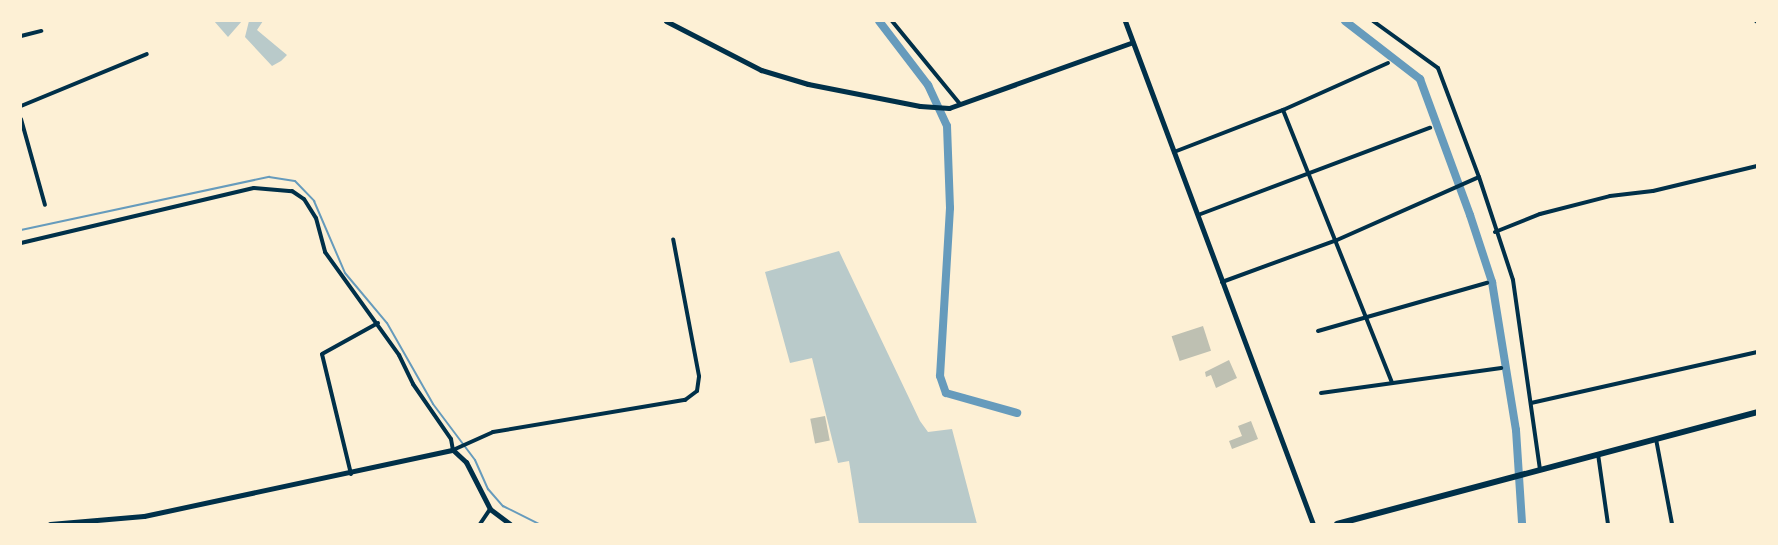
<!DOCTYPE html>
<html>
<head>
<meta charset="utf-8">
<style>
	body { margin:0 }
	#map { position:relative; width:1778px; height:545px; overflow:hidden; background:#fdf0d5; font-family:Ubuntu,sans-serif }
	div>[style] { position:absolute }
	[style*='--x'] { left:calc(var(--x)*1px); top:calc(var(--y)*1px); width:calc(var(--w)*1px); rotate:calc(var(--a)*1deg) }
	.green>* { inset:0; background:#b9caca }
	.stream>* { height:2px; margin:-1px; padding:0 1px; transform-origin:1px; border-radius:1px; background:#669bbc }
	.canal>* { height:8px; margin:-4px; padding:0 4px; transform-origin:4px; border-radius:4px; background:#669bbc }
	.building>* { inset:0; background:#bec0b2; transform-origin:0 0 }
	.minor>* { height:4px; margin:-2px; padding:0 2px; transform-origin:2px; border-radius:2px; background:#003049 }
	.secondary>* { height:5px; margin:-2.5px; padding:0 2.5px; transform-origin:2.5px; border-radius:2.5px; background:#003049 }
	.primary>* { height:6px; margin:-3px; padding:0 3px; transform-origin:3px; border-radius:3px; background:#003049 }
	span { translate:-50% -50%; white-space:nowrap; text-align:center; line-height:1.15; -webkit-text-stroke:4.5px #fdf0d5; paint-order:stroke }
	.frame { position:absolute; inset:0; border:22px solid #fdf0d5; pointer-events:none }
</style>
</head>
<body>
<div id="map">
	<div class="green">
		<div style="clip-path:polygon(214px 21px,242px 21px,228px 37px)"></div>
		<div style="clip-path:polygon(249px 21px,263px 21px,257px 30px,287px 55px,281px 61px,272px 66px,245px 37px)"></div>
		<div style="clip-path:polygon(839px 251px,920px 421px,928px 432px,952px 429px,977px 524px,859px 524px,849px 461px,838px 463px,812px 358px,790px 363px,765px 272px)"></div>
	</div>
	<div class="stream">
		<div style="--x:21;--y:230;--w:254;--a:-12.1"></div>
		<div style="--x:269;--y:177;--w:26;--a:9"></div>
		<div style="--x:295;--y:181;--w:28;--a:46"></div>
		<div style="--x:314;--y:201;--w:78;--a:66.7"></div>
		<div style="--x:345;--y:273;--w:65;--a:50"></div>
		<div style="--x:387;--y:323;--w:93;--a:60.4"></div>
		<div style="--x:433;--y:404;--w:70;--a:53.1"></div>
		<div style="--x:475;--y:460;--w:32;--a:66"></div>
		<div style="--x:488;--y:489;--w:23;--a:49"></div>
		<div style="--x:503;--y:506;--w:40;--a:26.6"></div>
	</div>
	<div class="canal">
		<div style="--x:879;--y:21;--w:81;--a:52.6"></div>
		<div style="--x:928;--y:85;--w:45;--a:65.1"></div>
		<div style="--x:947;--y:126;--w:82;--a:87.9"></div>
		<div style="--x:950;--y:208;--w:168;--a:93.4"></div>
		<div style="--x:940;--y:376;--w:18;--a:71"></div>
		<div style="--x:946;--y:393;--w:74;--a:15.7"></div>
		<div style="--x:1345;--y:21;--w:95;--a:37.7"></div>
		<div style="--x:1420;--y:79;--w:145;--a:69.8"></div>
		<div style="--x:1470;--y:215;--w:71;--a:71.8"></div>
		<div style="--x:1492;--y:282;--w:150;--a:80.8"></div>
		<div style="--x:1516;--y:430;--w:94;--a:86.3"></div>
	</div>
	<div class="building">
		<div style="left:1203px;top:326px;width:26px;height:33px;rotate:72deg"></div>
		<div style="clip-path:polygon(1229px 360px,1237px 378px,1216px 388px,1211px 375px,1206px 377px,1205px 372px)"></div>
		<div style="left:825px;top:416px;width:25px;height:15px;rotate:79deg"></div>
		<div style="clip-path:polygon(1251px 421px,1258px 439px,1232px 449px,1229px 441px,1242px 436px,1238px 426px)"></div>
	</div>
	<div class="minor">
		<div style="--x:892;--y:21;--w:107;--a:50.7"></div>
		<div style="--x:1373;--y:21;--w:80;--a:35.9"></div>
		<div style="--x:1438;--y:68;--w:116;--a:69.4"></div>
		<div style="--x:1479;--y:177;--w:108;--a:71.7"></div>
		<div style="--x:1513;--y:280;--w:192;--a:81.9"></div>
		<div style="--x:1756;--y:21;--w:1;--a:45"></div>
		<div style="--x:21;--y:36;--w:21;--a:-14"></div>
		<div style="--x:21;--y:106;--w:136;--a:-22.4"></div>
		<div style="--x:1283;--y:110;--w:294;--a:68.2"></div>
		<div style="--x:21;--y:119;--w:89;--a:74.4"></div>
		<div style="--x:1174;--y:152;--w:117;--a:-21.1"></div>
		<div style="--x:1283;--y:110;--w:115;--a:-24.1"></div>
		<div style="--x:1198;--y:215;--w:248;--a:-20.6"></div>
		<div style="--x:1495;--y:232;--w:48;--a:-21.8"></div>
		<div style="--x:1540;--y:214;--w:72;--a:-14.4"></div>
		<div style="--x:1610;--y:196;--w:43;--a:-6.6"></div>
		<div style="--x:1653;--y:191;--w:107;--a:-13.5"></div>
		<div style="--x:21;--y:243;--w:239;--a:-13.3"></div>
		<div style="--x:254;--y:188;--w:38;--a:5"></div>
		<div style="--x:292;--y:191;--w:14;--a:34"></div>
		<div style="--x:304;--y:199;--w:22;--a:58"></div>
		<div style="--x:316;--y:218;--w:35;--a:75"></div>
		<div style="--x:325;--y:252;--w:127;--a:54.3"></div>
		<div style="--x:399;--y:355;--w:32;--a:64"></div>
		<div style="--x:413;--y:384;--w:67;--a:55.4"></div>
		<div style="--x:451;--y:439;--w:11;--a:80"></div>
		<div style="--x:453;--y:450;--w:44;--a:-24.2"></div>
		<div style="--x:493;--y:432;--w:195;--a:-9.5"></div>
		<div style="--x:685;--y:400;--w:15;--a:-37"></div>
		<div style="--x:697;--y:391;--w:15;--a:-82"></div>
		<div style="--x:699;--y:376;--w:139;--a:-100.7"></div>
		<div style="--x:1222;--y:282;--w:122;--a:-20.1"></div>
		<div style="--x:1337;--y:240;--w:155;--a:-23.9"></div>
		<div style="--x:1318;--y:331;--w:176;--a:-15.9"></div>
		<div style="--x:1321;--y:393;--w:182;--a:-7.9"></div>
		<div style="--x:1531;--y:403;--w:232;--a:-12.7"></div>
		<div style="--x:1656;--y:439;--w:86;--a:79.3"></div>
		<div style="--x:1598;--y:454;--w:71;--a:81.9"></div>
		<div style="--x:351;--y:474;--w:123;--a:-103.6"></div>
		<div style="--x:322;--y:354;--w:64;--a:-29"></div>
		<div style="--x:480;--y:524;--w:18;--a:-56"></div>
	</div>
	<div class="secondary">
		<div style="--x:666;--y:21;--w:107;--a:27.3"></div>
		<div style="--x:761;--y:70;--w:49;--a:16.6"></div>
		<div style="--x:808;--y:84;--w:114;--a:11.1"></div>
		<div style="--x:920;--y:106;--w:29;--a:4"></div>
		<div style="--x:949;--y:108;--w:195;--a:-19.7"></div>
		<div style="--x:1125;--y:21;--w:537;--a:69.51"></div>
		<div style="--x:50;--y:524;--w:94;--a:-4.9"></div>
		<div style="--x:144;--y:516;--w:316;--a:-12.1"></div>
		<div style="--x:453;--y:450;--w:18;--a:43"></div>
		<div style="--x:466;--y:462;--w:53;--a:62.9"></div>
		<div style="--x:490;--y:509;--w:25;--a:37"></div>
	</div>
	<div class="primary">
		<div style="--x:1337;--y:524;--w:435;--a:-14.9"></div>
	</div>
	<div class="frame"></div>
</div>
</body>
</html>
